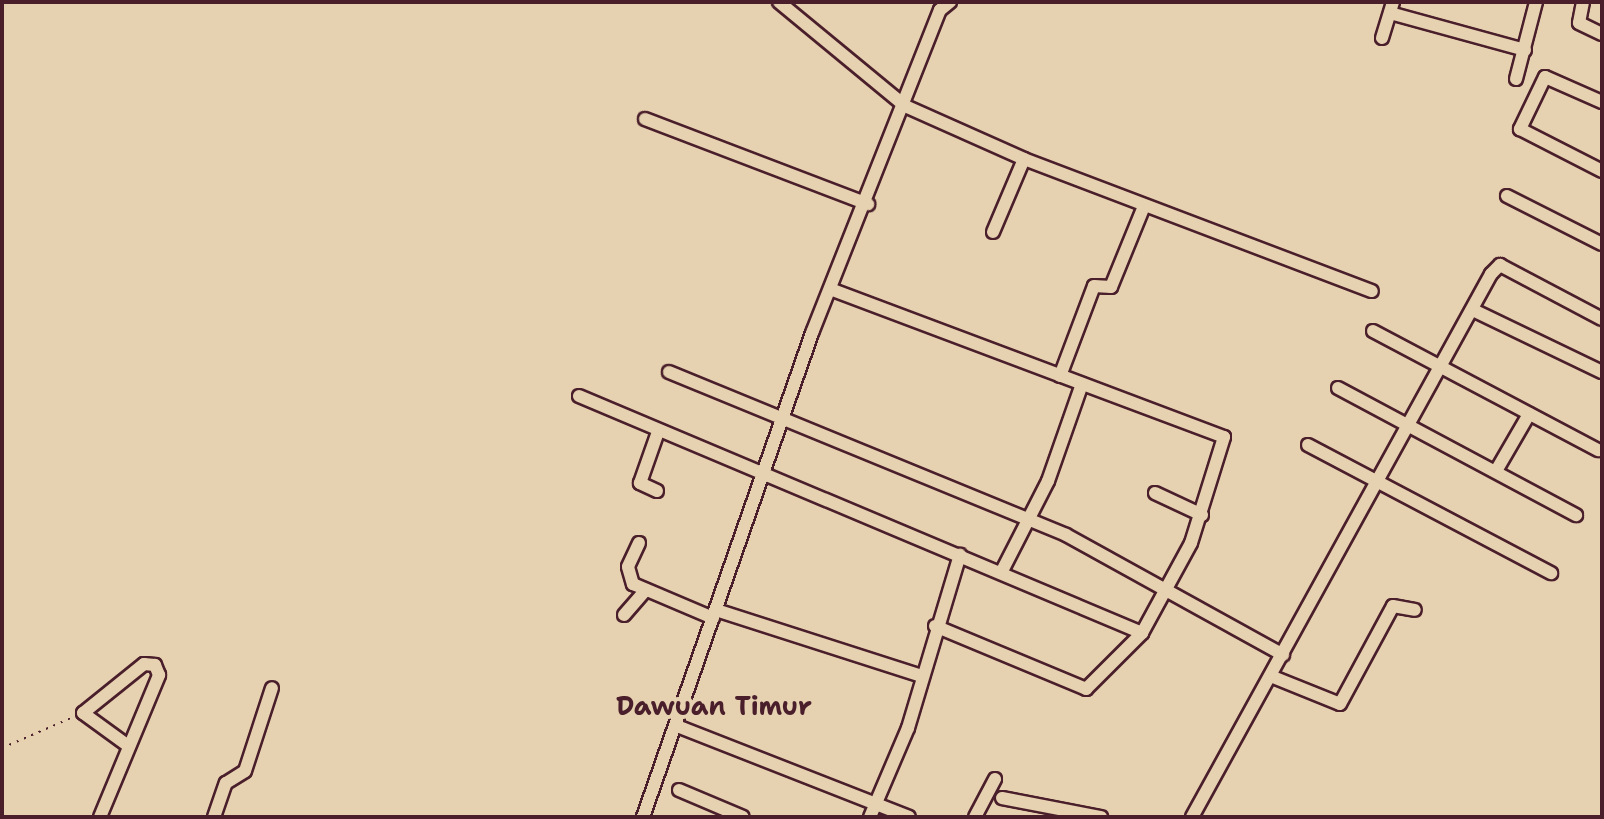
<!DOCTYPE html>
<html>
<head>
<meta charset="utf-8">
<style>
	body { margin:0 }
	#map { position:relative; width:1604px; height:819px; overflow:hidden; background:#e6d1b0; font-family:"Shantell Sans",sans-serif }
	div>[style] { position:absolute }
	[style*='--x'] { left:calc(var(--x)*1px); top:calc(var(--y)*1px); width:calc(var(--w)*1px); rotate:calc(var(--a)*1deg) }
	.path>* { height:2px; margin-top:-1px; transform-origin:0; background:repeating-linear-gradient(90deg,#4a1f2b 0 2px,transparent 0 8px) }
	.roads { filter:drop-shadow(2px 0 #4a1f2b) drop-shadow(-2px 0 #4a1f2b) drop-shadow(0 2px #4a1f2b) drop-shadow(0 -2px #4a1f2b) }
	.minor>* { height:12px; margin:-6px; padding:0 6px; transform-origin:6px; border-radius:6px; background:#e6d1b0 }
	span { translate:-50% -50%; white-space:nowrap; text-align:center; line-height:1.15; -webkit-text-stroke:8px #e6d1b0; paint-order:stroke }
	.quarter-label { font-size:26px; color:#4a1f2b; font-weight:700 }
	.frame { position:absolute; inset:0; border:4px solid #4a1f2b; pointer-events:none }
</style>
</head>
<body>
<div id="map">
	<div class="path">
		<div style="--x:2;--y:748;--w:75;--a:-23.5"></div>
	</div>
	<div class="roads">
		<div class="minor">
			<div style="--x:779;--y:2;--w:163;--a:39.5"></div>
			<div style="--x:905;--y:106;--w:130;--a:24"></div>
			<div style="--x:1024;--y:159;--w:372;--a:20.8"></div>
			<div style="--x:1583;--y:2;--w:21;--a:101"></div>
			<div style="--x:1579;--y:23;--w:25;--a:26"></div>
			<div style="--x:1390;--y:13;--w:140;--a:15.3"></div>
			<div style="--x:1382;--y:38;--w:38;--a:-73"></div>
			<div style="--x:1516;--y:79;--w:80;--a:-75.4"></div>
			<div style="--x:1602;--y:102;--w:62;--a:-156.3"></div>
			<div style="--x:1545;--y:77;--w:58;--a:115.7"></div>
			<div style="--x:1520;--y:129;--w:92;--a:27.1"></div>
			<div style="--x:645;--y:119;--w:239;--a:20.9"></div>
			<div style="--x:1507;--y:196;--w:106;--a:26.8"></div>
			<div style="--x:993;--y:232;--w:79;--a:-67"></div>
			<div style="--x:1473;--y:310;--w:143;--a:25.7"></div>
			<div style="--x:1373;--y:331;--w:255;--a:27.9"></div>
			<div style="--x:669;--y:372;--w:429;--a:22.3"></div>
			<div style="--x:1066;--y:535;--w:248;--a:28.9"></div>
			<div style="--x:1060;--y:376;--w:96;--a:-69.3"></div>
			<div style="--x:1094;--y:286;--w:17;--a:3"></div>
			<div style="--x:1111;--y:287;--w:87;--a:-67.8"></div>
			<div style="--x:1338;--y:388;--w:270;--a:28.1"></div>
			<div style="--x:579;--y:396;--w:611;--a:22.83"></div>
			<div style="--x:1142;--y:633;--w:102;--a:-61.4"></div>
			<div style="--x:1191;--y:543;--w:111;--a:-72.7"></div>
			<div style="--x:1224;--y:437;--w:419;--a:-159.4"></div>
			<div style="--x:1308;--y:445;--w:275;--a:27.8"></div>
			<div style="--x:1496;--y:471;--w:66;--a:-59.9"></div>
			<div style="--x:657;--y:491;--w:19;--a:-155"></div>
			<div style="--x:640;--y:483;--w:54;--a:-70.6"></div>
			<div style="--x:1155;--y:493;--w:52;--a:25.1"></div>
			<div style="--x:639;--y:543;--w:26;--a:115"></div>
			<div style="--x:628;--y:567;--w:18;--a:74"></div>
			<div style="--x:633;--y:584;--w:87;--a:23"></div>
			<div style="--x:1002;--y:571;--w:101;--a:-62.9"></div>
			<div style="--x:1048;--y:481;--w:103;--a:-70.7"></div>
			<div style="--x:716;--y:610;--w:216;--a:17.8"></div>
			<div style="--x:624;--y:615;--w:33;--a:-49"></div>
			<div style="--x:935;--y:626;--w:164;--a:22.6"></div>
			<div style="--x:1086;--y:689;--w:79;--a:-45"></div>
			<div style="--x:1273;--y:677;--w:72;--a:21.9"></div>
			<div style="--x:1340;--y:704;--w:111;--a:-61.6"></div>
			<div style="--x:1393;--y:606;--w:22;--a:10"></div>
			<div style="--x:677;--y:726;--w:249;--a:21.4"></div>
			<div style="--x:679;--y:790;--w:69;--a:22.9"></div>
			<div style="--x:1002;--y:798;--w:101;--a:10.9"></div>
			<div style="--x:100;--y:817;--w:154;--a:-67.4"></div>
			<div style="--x:159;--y:675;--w:11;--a:-112"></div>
			<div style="--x:155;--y:665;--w:11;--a:-175"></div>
			<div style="--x:144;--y:664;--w:78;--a:141.2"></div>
			<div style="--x:83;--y:713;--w:54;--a:36"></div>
			<div style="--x:214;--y:817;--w:36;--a:-71"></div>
			<div style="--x:226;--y:783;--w:22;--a:-32"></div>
			<div style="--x:245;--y:771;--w:87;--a:-72"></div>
			<div style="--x:643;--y:817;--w:513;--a:-70.75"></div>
			<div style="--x:812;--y:333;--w:347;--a:-68.4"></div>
			<div style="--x:940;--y:10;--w:13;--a:-39"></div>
			<div style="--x:870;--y:817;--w:97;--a:-66.9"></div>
			<div style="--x:908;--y:728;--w:181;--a:-73.3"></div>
			<div style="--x:975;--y:817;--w:43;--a:-62.2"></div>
			<div style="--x:1192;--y:817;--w:620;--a:-61.16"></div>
			<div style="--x:1491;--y:274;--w:13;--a:-45"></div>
			<div style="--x:1500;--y:265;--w:115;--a:27.9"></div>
		</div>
	</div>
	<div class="quarter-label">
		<span style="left:714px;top:706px">Dawuan Timur</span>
	</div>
	<div class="frame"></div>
</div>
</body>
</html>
